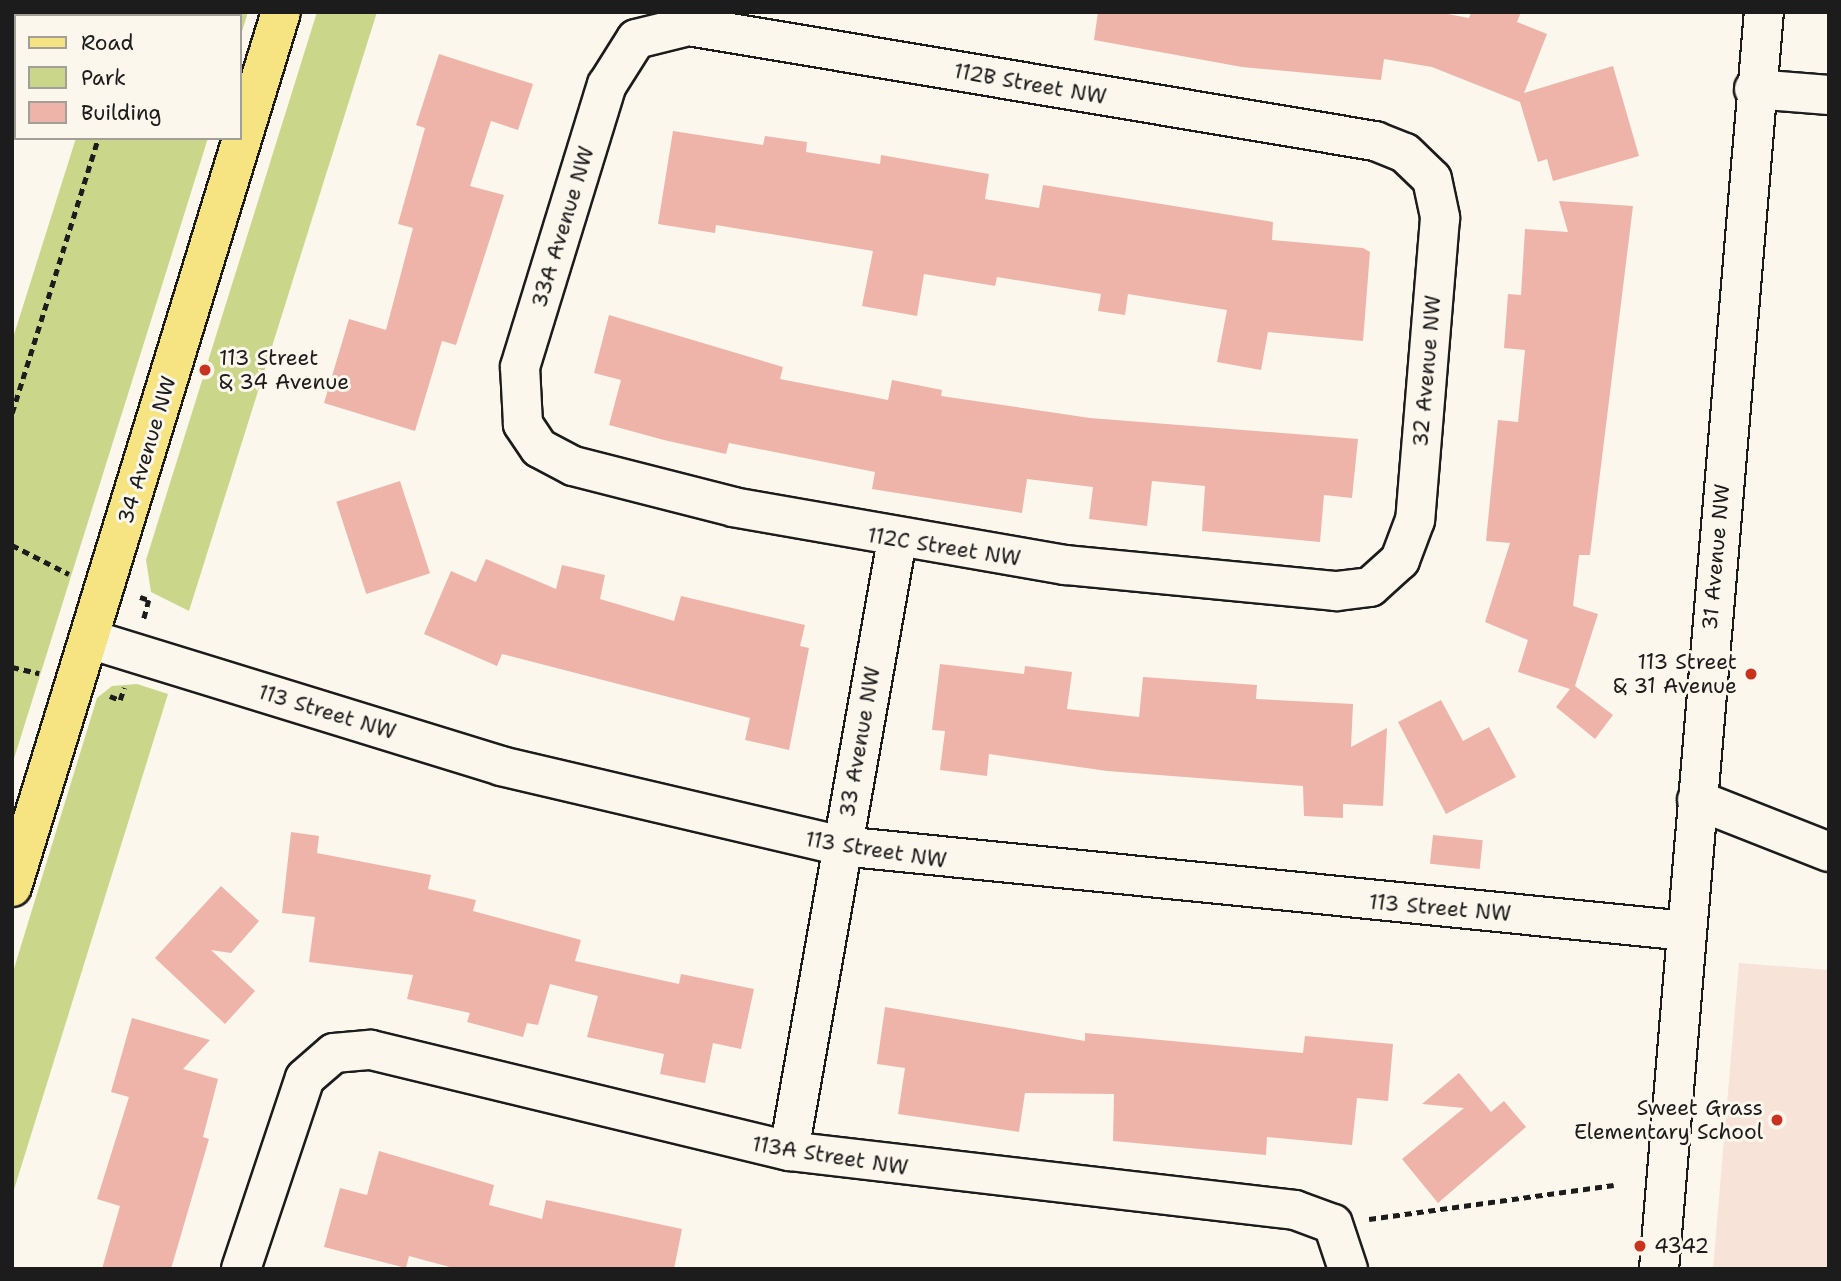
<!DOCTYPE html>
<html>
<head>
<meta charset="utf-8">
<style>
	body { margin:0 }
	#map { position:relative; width:1841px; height:1281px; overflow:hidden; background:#fbf7ec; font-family:"Shantell Sans",sans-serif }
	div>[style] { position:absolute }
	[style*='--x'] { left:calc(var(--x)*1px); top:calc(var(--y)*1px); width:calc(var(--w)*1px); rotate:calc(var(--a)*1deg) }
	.built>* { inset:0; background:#f7e3d8 }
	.green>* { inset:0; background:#cad78a }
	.building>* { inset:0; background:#eeb4a9; transform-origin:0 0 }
	.path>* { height:4.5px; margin-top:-2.25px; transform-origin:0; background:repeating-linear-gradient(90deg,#1c1c1c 0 7px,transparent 0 12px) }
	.roads { filter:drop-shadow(2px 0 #1c1c1c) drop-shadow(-2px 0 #1c1c1c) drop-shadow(0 2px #1c1c1c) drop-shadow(0 -2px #1c1c1c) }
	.minor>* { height:38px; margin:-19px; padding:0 19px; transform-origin:19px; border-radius:19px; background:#fbf7ec }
	.major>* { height:38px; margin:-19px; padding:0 19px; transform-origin:19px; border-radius:19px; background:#f6e381 }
	.dots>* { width:19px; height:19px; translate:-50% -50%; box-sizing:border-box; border:4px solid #fbf7ec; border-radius:50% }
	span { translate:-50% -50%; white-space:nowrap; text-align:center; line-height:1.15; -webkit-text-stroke:6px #fbf7ec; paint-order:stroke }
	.street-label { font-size:21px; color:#1c1c1c }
	.poi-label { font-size:21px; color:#1c1c1c }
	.left { translate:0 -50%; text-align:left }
	.right { translate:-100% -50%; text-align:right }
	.frame { position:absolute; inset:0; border:14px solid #1c1c1c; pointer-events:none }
	.legend { position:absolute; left:14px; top:14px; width:228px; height:126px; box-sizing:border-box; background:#fbf7ec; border:2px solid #a29f99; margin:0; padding:9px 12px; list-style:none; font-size:21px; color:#1c1c1c }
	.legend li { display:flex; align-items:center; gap:14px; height:35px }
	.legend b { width:35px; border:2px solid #a29f99 }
</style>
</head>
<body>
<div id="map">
	<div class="built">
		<div style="clip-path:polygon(1739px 963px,1829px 970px,1829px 1269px,1713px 1269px)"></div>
	</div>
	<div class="green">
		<div style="clip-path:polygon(115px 12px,248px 12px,240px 38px,240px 16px)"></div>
		<div style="clip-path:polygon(317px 12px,377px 12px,189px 611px,151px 592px,146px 560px)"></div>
		<div style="clip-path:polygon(76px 138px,208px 138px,12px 765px,12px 341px)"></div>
		<div style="clip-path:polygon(137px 684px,168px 694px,12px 1196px,12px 975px,97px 698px,112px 686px)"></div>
	</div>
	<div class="building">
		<div style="clip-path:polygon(1098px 12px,1437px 12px,1469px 18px,1471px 12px,1521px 12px,1517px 22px,1547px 34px,1524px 93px,1613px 66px,1639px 156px,1553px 181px,1547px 159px,1538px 162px,1520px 102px,1432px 67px,1384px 59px,1381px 80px,1242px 67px,1094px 40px)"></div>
		<div style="clip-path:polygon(439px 54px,533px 84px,518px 130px,491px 121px,470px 186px,504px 195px,456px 345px,442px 341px,415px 431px,324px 403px,349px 319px,386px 330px,413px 228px,398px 224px,425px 128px,416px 125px)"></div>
		<div style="clip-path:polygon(673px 131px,763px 145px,765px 136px,807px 142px,806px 152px,880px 164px,881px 155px,989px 174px,985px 199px,1039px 208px,1043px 185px,1273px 222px,1272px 240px,1363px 248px,1370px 252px,1363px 341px,1268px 332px,1261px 370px,1217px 362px,1227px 310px,1128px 294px,1125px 315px,1098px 311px,1101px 294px,997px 277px,995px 286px,924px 274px,917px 316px,862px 306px,873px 251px,716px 225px,715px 233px,658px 224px)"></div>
		<div style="clip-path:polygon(1559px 201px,1633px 206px,1590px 555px,1579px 555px,1573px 606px,1598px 614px,1575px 686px,1613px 715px,1595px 739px,1556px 707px,1570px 689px,1518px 672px,1528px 640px,1485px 622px,1510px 543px,1486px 541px,1498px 420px,1518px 422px,1525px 350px,1504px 348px,1508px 294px,1521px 295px,1525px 229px,1568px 232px)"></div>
		<div style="clip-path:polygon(609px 315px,783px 367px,780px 379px,888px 400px,892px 380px,942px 390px,941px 396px,1090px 418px,1358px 439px,1352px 498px,1324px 495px,1320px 542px,1202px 531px,1205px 486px,1152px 481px,1147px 526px,1089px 519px,1093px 487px,1027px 479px,1022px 513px,872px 489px,875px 472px,729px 443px,726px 454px,664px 440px,609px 425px,621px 380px,594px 373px)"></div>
		<div style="left:400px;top:481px;width:97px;height:67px;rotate:72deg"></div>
		<div style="clip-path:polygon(486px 559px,556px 589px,562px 565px,605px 575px,600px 599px,674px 621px,681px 596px,805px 625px,800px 646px,809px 648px,789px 750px,745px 740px,750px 718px,502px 654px,497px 666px,424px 634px,451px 571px,476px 582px)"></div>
		<div style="clip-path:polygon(940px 664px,1024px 674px,1025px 666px,1072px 672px,1067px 709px,1139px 717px,1143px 677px,1257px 685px,1256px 699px,1353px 704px,1351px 747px,1387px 728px,1383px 806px,1343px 804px,1343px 818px,1304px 816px,1303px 786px,1107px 771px,989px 754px,987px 776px,940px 770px,945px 731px,932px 730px)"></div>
		<div style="clip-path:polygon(1441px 700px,1463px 741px,1489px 727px,1516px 777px,1446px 814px,1398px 722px)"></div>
		<div style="clip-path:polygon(291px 832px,319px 836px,317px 853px,431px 875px,428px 889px,476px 900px,473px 911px,581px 940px,575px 961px,679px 984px,681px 974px,754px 989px,741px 1049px,713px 1043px,705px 1083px,660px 1074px,664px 1054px,587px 1037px,598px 996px,550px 984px,538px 1025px,527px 1023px,523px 1037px,467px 1022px,470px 1013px,407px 999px,413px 975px,309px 962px,315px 917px,282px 913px)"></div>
		<div style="left:1433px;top:835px;width:50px;height:29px;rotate:6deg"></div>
		<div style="clip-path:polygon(221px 886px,259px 921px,231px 953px,211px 950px,255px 991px,225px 1024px,155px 958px)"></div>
		<div style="clip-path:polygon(885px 1007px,1085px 1041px,1085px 1033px,1303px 1053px,1305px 1036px,1393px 1044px,1388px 1101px,1357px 1098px,1352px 1145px,1267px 1137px,1266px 1155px,1113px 1141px,1114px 1094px,1025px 1093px,1019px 1132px,898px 1114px,905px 1068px,877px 1064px)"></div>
		<div style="clip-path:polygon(132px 1018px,210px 1040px,183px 1069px,218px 1079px,203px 1137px,209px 1139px,171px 1269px,102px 1269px,120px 1206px,97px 1199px,129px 1097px,111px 1092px)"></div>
		<div style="clip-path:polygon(1459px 1073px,1491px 1112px,1504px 1101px,1526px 1127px,1438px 1203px,1402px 1159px,1464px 1108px,1422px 1104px)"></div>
		<div style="clip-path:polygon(379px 1151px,494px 1185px,489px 1205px,542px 1219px,546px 1200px,682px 1229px,674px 1269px,457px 1269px,409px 1256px,406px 1268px,324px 1247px,340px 1188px,367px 1195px)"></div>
	</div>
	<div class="path">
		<div style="--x:136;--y:16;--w:4;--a:-76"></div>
		<div style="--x:12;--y:413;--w:288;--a:-72.6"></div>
		<div style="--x:12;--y:545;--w:64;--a:27"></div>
		<div style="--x:140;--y:597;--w:9;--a:18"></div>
		<div style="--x:149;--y:600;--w:20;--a:105"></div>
		<div style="--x:12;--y:667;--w:28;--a:13"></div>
		<div style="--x:110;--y:696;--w:11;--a:22"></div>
		<div style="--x:120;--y:700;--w:13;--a:-72"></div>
		<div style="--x:1369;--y:1219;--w:247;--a:-7.9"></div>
	</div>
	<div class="roads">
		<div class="minor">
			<div style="--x:689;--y:26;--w:696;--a:9.52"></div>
			<div style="--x:1375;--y:141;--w:32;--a:22"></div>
			<div style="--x:1405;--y:153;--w:37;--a:44"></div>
			<div style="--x:1432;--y:179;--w:40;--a:78"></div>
			<div style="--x:1440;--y:218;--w:303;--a:94.7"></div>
			<div style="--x:1415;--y:520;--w:43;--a:110.6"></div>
			<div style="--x:1400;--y:560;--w:40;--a:138"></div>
			<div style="--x:1370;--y:587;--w:34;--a:173"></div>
			<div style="--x:1336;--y:591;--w:272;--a:-174.5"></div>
			<div style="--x:1065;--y:565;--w:336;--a:-170.1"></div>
			<div style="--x:734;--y:507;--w:166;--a:-165.7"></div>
			<div style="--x:573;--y:466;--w:38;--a:-152"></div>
			<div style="--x:539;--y:448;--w:29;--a:-124"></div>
			<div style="--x:523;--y:424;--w:57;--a:-93"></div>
			<div style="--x:520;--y:367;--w:295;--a:-72.9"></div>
			<div style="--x:607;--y:85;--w:54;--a:-57.8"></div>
			<div style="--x:636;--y:39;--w:55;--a:-13.8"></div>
			<div style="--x:1754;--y:89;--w:75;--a:4.6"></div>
			<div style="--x:89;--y:639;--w:431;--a:17.1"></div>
			<div style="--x:501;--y:766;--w:349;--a:13.2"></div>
			<div style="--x:841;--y:846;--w:850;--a:5.74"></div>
			<div style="--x:1697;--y:800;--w:142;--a:21.5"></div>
			<div style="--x:789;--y:1151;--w:620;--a:-79.98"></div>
			<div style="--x:241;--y:1269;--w:201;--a:-71.5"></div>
			<div style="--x:305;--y:1078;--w:38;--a:-41"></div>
			<div style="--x:334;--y:1053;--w:37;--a:-5"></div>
			<div style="--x:371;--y:1050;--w:430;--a:13.6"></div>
			<div style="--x:789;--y:1151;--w:509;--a:6.65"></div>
			<div style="--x:1295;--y:1210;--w:40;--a:20.2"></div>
			<div style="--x:1333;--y:1224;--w:47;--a:71.6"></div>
			<div style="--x:1659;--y:1269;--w:1261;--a:-85.23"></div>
		</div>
		<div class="major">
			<div style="--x:12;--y:887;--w:915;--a:-72.91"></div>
		</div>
	</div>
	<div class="dots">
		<div style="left:205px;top:370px;background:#c8321e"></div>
		<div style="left:1751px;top:674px;background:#c8321e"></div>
		<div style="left:1777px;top:1120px;background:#c8321e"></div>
		<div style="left:1640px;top:1246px;background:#c8321e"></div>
	</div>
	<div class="street-label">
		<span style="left:1030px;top:84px;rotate:10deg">112B Street NW</span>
		<span style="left:563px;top:227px;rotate:-73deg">33A Avenue NW</span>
		<span style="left:1427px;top:371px;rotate:-85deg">32 Avenue NW</span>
		<span style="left:147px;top:450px;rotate:-73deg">34 Avenue NW</span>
		<span style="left:944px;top:547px;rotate:9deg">112C Street NW</span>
		<span style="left:1716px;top:557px;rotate:-85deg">31 Avenue NW</span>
		<span style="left:327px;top:712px;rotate:17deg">113 Street NW</span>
		<span style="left:860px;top:742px;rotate:-80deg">33 Avenue NW</span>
		<span style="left:876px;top:850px;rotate:9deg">113 Street NW</span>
		<span style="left:1440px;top:908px;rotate:5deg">113 Street NW</span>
		<span style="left:830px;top:1156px;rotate:9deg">113A Street NW</span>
	</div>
	<div class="poi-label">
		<span class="left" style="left:219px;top:370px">113 Street<br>&amp; 34 Avenue</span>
		<span class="right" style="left:1737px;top:674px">113 Street<br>&amp; 31 Avenue</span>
		<span class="right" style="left:1763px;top:1120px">Sweet Grass<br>Elementary School</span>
		<span class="left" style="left:1654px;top:1246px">4342</span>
	</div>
	<div class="frame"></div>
	<ul class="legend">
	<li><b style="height:9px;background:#f6e381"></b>Road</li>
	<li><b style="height:19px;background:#cad78a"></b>Park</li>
	<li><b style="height:19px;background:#eeb4a9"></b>Building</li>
	</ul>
</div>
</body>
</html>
